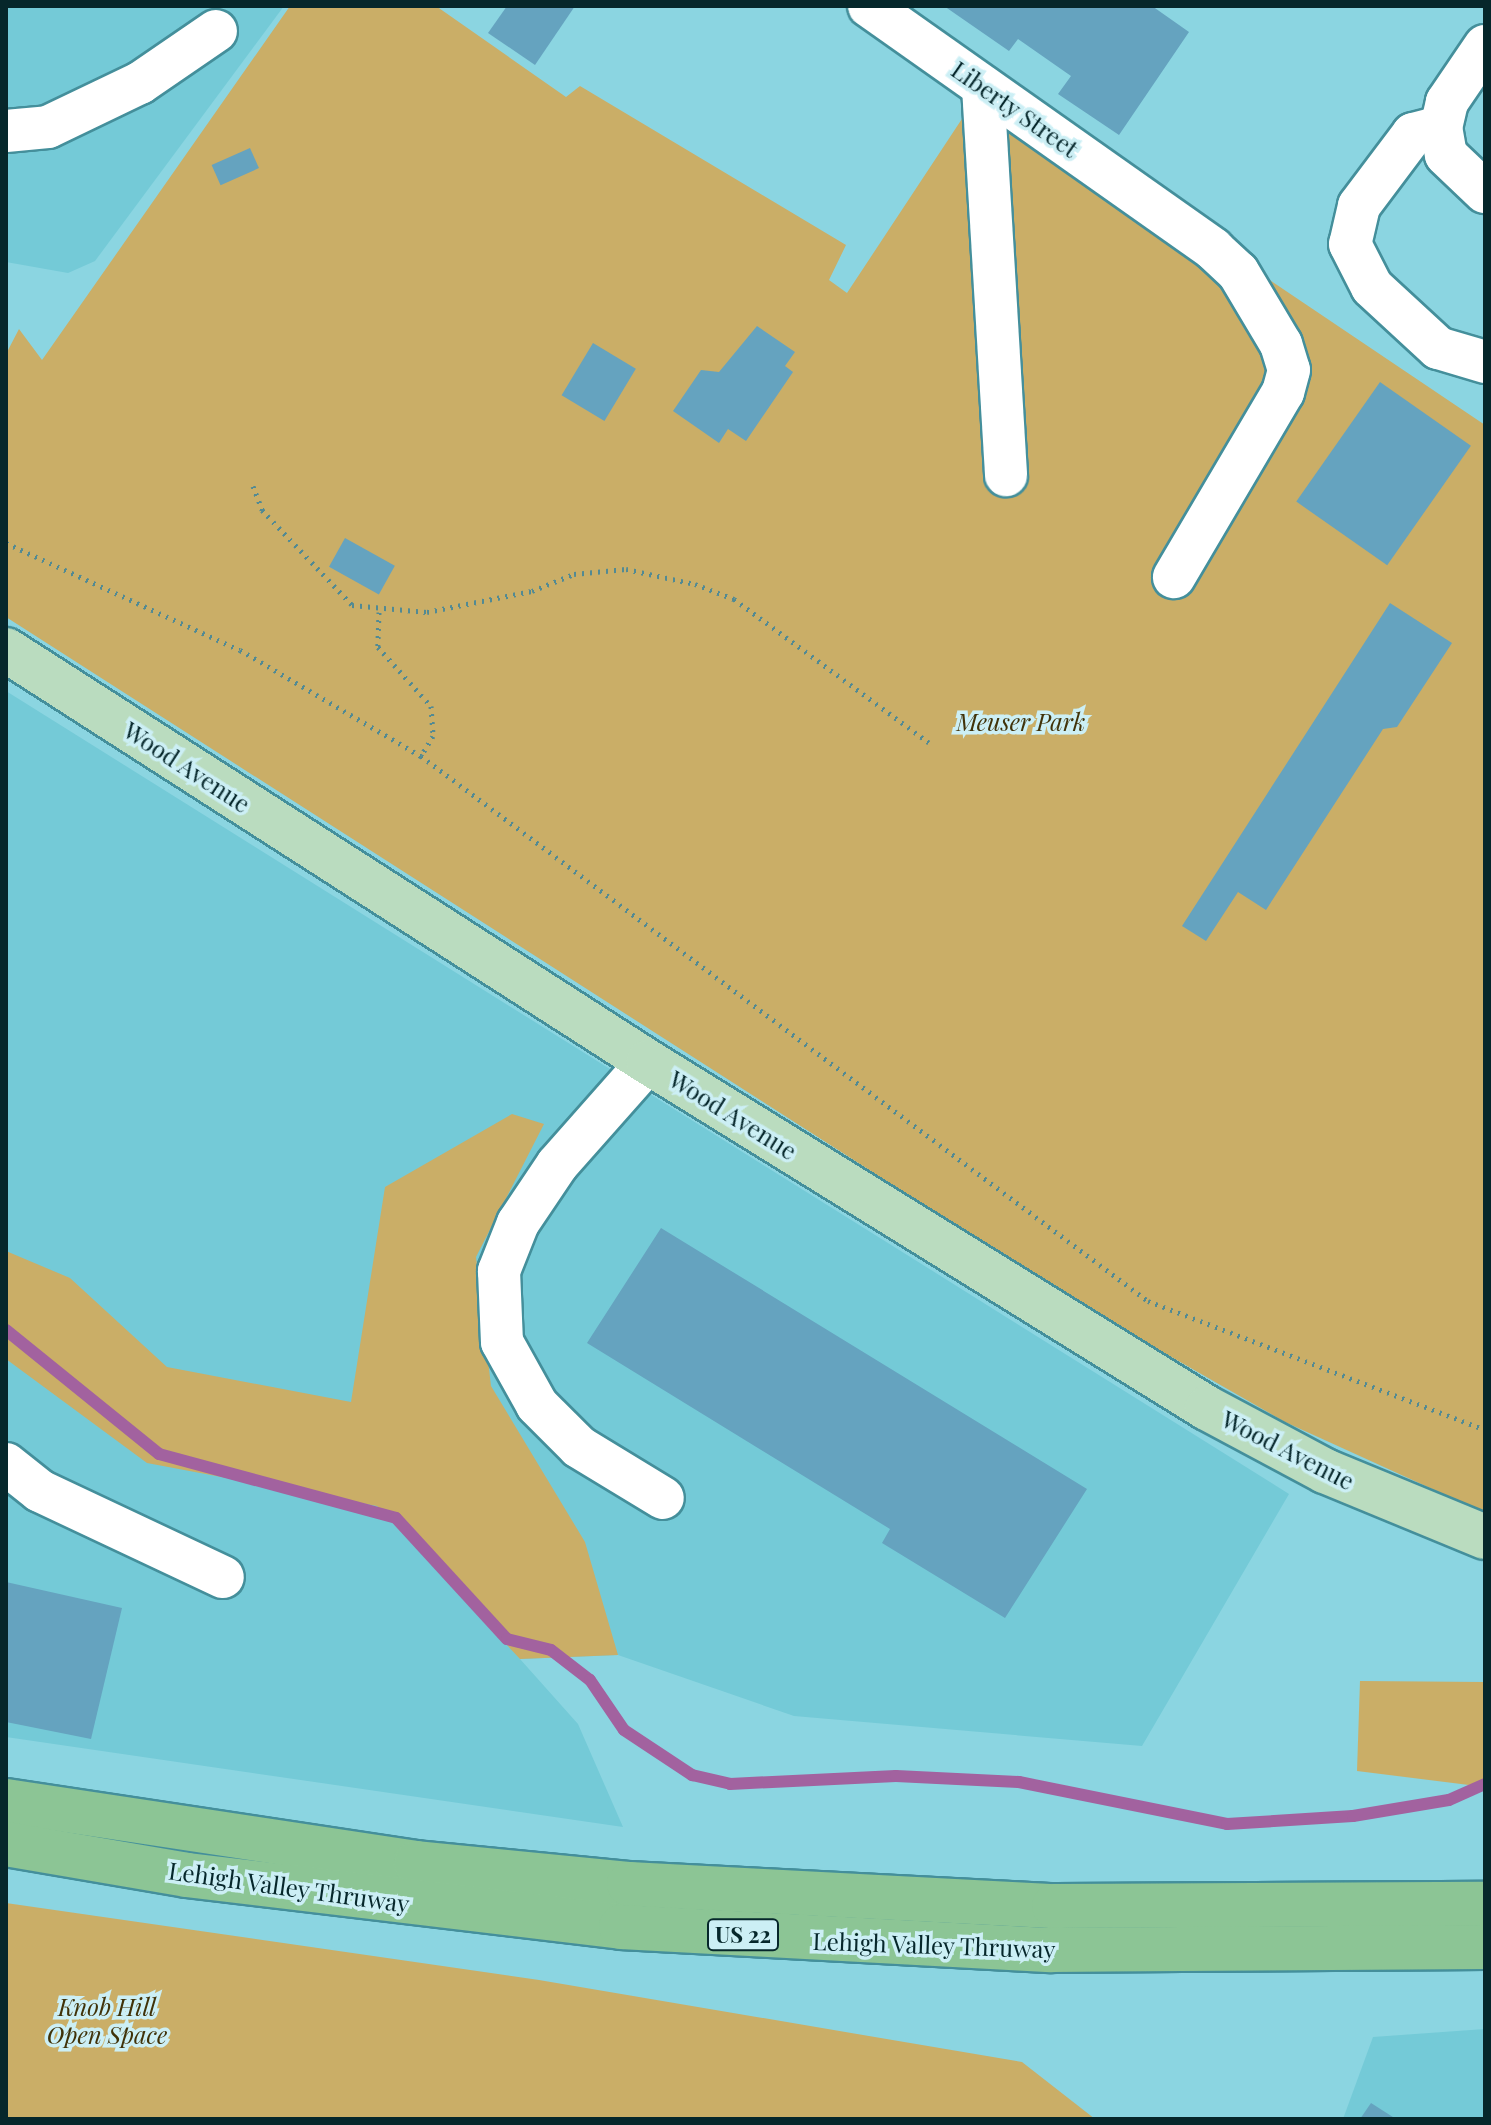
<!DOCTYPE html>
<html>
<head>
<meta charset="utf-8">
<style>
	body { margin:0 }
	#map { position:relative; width:1491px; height:2125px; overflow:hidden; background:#8bd5e1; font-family:"Playfair Display",serif }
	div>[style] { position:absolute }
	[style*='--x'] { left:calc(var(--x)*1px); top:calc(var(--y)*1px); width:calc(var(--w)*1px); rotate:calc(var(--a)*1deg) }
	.built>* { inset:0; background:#74cad7 }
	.green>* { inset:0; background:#caae67 }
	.stream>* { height:12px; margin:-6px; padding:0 6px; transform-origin:6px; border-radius:6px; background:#a2629f }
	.building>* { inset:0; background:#65a3bf; transform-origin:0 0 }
	.path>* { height:5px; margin-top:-2.5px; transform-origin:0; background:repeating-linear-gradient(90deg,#528a93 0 2px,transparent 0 8px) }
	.roads { filter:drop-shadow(2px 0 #448f9b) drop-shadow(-2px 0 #448f9b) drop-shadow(0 2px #448f9b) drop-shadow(0 -2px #448f9b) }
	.minor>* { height:42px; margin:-21px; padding:0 21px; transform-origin:21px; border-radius:21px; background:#fff }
	.major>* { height:44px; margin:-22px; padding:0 22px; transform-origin:22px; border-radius:22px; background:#badcbf }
	.highway>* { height:44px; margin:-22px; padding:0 22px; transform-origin:22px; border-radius:22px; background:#8cc595 }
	span { translate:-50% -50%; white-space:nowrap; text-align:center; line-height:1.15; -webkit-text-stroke:7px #cceff5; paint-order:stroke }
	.shield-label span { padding:2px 6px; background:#cceff5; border:2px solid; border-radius:6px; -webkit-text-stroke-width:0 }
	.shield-label { font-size:22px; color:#06272b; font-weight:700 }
	.street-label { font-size:24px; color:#06272b }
	.park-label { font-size:24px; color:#403209; font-style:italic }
	.frame { position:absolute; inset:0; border:8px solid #06272b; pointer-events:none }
</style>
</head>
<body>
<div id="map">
	<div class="built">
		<div style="clip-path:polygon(6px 6px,284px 6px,95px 261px,68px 273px,6px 262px)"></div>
		<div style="clip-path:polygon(6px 691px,1289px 1494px,1142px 1746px,794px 1716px,618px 1655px,520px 1659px,578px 1724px,623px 1827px,6px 1737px)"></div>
		<div style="clip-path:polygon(1485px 2029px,1485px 2119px,1343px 2119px,1373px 2037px)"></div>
	</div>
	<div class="green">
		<div style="clip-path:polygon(290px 6px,436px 6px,566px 97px,580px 86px,846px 245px,829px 280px,847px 293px,983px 87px,1485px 425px,1485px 1513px,1285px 1422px,1077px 1303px,6px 617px,6px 354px,19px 329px,42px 360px)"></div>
		<div style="clip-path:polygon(512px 1114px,544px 1124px,476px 1257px,491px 1386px,585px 1542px,618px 1655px,520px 1659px,377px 1506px,147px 1463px,6px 1359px,6px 1251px,70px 1278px,167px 1367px,351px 1402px,385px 1187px)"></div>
		<div style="clip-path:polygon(1360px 1681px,1485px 1682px,1485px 1787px,1357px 1771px)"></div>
		<div style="clip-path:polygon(6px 1903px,539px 1980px,1022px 2062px,1095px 2119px,6px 2119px)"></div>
	</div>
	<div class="stream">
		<div style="--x:6;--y:1330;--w:197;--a:39"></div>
		<div style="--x:159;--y:1454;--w:245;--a:15.1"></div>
		<div style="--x:396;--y:1518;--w:164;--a:47.5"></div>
		<div style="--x:507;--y:1639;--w:45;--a:14"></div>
		<div style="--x:551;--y:1650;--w:49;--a:37.6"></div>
		<div style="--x:590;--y:1680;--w:60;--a:55.8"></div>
		<div style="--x:624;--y:1730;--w:82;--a:33.5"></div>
		<div style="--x:692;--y:1775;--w:39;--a:13"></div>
		<div style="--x:730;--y:1784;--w:166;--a:-2.8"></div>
		<div style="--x:896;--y:1776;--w:123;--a:2.8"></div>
		<div style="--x:1019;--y:1782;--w:212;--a:11.4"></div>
		<div style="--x:1227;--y:1824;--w:126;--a:-3.6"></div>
		<div style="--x:1353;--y:1816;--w:97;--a:-9.5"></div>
		<div style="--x:1449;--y:1800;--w:39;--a:-24"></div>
	</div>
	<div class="building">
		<div style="clip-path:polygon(507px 6px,575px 6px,535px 65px,488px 33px)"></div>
		<div style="clip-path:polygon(944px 6px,1152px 6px,1189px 32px,1119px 135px,1058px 94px,1071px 76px,1018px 39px,1009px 51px)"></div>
		<div style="left:250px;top:148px;width:22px;height:42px;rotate:66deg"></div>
		<div style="clip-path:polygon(757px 326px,795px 352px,785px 366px,793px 372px,746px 441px,728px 429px,719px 443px,673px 411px,701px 370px,719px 372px)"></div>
		<div style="left:593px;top:343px;width:50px;height:61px;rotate:31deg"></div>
		<div style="left:1380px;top:382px;width:111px;height:146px;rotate:35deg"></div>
		<div style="left:345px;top:538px;width:57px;height:33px;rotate:29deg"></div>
		<div style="clip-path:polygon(1390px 603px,1452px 643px,1397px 727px,1383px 729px,1266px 910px,1238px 892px,1206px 941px,1182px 926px)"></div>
		<div style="clip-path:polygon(661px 1228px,1087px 1489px,1005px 1618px,882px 1543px,890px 1529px,587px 1343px)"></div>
		<div style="clip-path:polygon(6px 1582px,122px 1608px,91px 1739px,6px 1722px)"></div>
		<div style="clip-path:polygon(1371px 2103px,1396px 2119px,1360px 2119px)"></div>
	</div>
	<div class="path">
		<div style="--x:253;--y:486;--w:26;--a:69"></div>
		<div style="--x:262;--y:510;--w:131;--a:46.5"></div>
		<div style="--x:352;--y:605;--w:75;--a:5.3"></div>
		<div style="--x:427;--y:612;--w:107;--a:-11.3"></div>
		<div style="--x:532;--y:591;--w:45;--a:-22"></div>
		<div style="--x:574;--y:574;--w:52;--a:-5.5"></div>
		<div style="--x:626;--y:569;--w:71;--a:12.3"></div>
		<div style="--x:695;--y:584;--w:42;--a:21"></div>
		<div style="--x:734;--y:599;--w:242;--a:36.4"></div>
		<div style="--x:6;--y:543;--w:257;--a:24.6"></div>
		<div style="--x:240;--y:650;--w:210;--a:30.4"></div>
		<div style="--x:421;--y:756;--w:909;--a:36.86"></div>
		<div style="--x:1148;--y:1301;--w:361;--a:20.9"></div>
		<div style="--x:379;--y:612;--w:35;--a:92"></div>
		<div style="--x:378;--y:647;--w:79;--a:48.1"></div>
		<div style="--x:431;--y:706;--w:30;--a:86"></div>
		<div style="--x:433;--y:736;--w:23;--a:121"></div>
	</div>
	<div class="roads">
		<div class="minor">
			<div style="--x:869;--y:6;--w:421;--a:35.2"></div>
			<div style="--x:1213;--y:249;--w:34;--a:43"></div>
			<div style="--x:1238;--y:272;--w:84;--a:59.2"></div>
			<div style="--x:1281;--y:344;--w:27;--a:73"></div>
			<div style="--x:1289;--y:370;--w:23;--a:105"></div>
			<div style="--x:1283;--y:392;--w:215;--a:120.5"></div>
			<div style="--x:1485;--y:46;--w:68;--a:124.2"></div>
			<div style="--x:1447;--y:102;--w:26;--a:103"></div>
			<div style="--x:1441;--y:127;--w:28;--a:80"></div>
			<div style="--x:1446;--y:155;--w:54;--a:43.5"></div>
			<div style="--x:983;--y:87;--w:389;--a:86.6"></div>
			<div style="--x:1441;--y:127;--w:29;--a:166"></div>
			<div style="--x:1413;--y:134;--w:90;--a:126.9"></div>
			<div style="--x:1359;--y:206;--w:39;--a:103"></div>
			<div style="--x:1350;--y:244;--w:48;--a:62.9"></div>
			<div style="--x:1372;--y:287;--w:90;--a:42.7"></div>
			<div style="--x:1438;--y:348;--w:49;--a:16.6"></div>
			<div style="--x:6;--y:131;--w:42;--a:-5.4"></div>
			<div style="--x:48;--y:127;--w:102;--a:-25.6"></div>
			<div style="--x:140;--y:83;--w:92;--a:-34.4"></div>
			<div style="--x:648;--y:1062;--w:137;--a:131.5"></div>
			<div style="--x:557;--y:1165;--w:70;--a:123.9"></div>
			<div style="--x:518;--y:1223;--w:52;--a:111.6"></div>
			<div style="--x:499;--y:1271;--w:71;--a:87.6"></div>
			<div style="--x:502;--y:1342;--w:72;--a:60.9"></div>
			<div style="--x:537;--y:1405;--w:59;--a:45"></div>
			<div style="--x:579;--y:1447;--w:98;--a:31.3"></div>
			<div style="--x:6;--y:1464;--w:43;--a:38.5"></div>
			<div style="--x:40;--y:1491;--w:202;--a:25.2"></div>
		</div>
		<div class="major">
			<div style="--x:6;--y:650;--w:763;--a:32.69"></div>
			<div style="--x:648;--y:1062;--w:657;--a:31.76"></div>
			<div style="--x:1207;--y:1408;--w:134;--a:28.1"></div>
			<div style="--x:1325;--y:1471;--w:173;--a:22.4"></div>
		</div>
		<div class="highway">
			<div style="--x:6;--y:1801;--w:415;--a:8.6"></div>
			<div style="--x:416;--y:1863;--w:214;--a:5.6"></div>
			<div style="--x:629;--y:1884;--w:426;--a:3"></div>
			<div style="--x:1054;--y:1906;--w:431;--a:-0.3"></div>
			<div style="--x:6;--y:1844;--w:184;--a:9.7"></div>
			<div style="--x:187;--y:1875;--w:437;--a:6.8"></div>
			<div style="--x:621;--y:1927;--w:431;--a:3.1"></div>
			<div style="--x:1051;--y:1950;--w:434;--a:-0.4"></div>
		</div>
	</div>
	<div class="shield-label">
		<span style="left:743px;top:1935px">US 22</span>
	</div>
	<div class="street-label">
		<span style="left:1015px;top:109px;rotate:35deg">Liberty Street</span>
		<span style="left:187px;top:767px;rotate:33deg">Wood Avenue</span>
		<span style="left:733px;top:1115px;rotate:32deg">Wood Avenue</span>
		<span style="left:1288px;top:1450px;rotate:27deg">Wood Avenue</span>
		<span style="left:289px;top:1887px;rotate:8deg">Lehigh Valley Thruway</span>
		<span style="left:934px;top:1945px;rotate:2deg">Lehigh Valley Thruway</span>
	</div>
	<div class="park-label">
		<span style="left:1021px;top:722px">Meuser Park</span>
		<span style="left:107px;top:2021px">Knob Hill<br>Open Space</span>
	</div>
	<div class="frame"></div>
</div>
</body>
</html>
